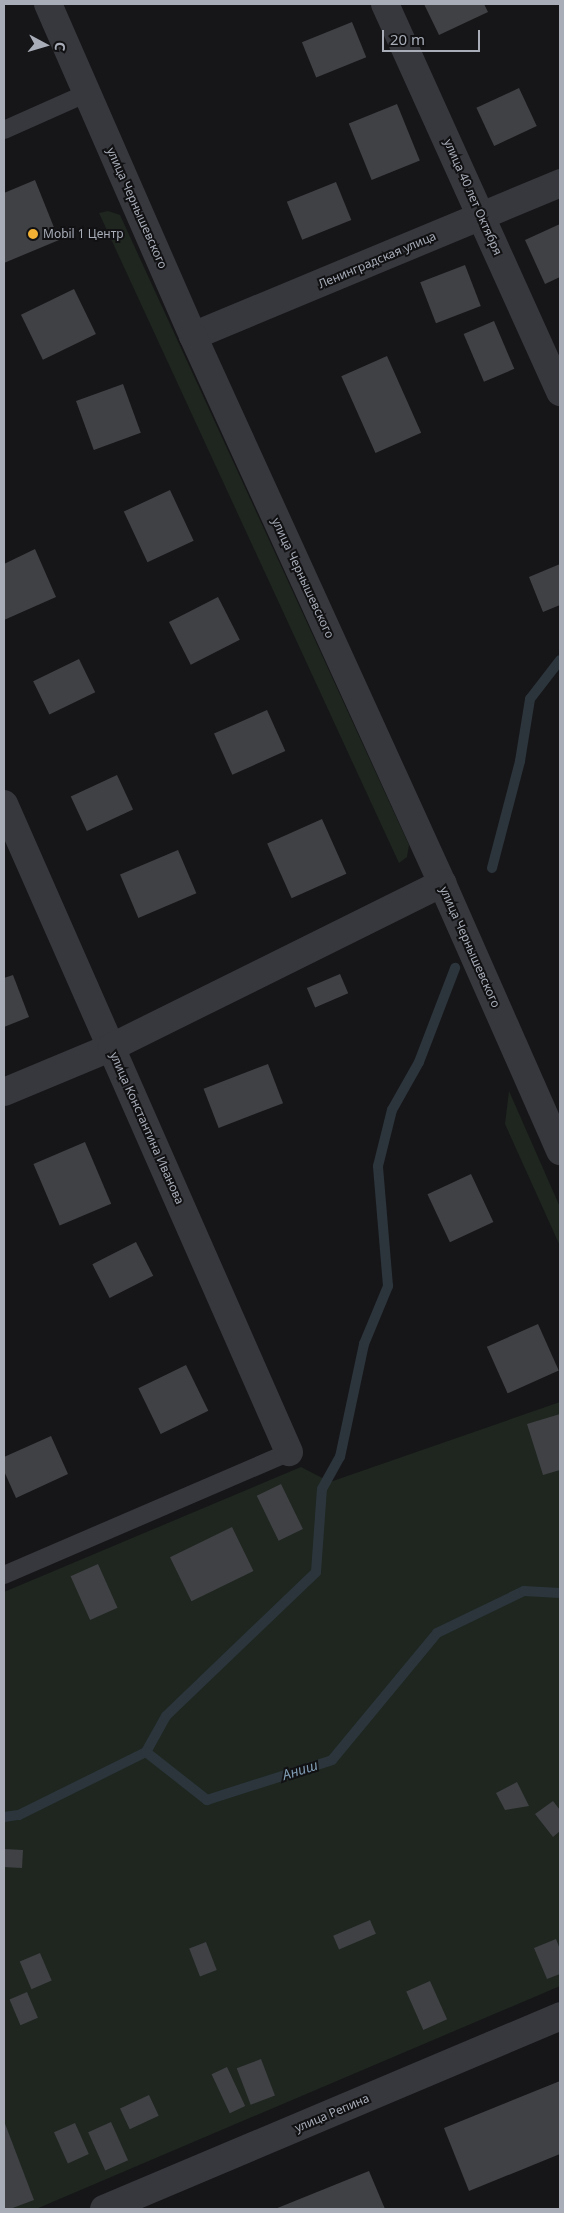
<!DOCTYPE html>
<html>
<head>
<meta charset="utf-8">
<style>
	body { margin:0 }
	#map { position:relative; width:564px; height:2213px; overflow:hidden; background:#161618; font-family:"Noto Sans",sans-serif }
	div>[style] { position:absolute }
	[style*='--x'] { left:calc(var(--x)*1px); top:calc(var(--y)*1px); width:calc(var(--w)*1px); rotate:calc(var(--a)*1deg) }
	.green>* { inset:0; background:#1e261f }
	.stream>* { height:10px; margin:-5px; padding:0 5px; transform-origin:5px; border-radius:5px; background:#2c353c }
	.building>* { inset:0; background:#404145; transform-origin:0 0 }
	.service>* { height:18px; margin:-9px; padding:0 9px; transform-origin:9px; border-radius:9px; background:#37383d }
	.minor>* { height:28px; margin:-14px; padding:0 14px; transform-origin:14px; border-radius:14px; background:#37383d }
	.tertiary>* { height:28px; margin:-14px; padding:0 14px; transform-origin:14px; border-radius:14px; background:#37383d }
	.dots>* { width:14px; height:14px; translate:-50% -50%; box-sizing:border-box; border:2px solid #111113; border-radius:50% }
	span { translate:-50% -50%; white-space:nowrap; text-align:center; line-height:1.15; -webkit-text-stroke:4px #111113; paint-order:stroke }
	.street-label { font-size:12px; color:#a8adb8 }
	.poi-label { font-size:12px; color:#a8adb8 }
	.left { translate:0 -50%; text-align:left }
	.water-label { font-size:14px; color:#7f9bb3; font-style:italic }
	.frame { position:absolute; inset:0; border:5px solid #a8adb8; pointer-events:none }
	.north { position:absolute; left:20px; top:20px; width:50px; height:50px; -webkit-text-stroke:4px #111113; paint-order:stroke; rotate:96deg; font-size:14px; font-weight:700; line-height:20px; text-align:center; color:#a8adb8 }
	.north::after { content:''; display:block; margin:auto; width:18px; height:22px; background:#a8adb8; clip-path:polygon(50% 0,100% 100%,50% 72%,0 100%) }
	.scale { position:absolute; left:382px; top:30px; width:98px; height:22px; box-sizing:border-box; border:2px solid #a8adb8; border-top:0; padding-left:6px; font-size:15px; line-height:18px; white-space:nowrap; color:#a8adb8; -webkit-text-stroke:4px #111113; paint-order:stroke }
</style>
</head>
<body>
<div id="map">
	<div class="green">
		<div style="clip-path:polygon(108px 211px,120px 215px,409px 845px,407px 857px,399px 863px,99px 213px)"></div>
		<div style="clip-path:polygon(509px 1091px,560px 1207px,560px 1246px,505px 1124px)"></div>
		<div style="clip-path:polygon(560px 1402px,560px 1986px,36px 2209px,4px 2209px,4px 1592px,301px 1467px,330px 1482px)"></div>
	</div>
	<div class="stream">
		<div style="--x:492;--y:868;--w:111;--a:-75.3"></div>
		<div style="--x:520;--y:761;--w:63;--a:-80.8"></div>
		<div style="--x:530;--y:699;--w:49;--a:-52.4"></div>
		<div style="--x:146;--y:1752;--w:41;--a:-60.9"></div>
		<div style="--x:166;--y:1716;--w:208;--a:-43.8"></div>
		<div style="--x:316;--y:1572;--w:83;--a:-85.9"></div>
		<div style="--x:322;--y:1489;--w:37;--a:-61"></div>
		<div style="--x:340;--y:1457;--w:116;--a:-78"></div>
		<div style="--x:364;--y:1344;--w:63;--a:-67.5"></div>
		<div style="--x:388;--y:1286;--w:120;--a:-94.8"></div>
		<div style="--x:378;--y:1166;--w:58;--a:-76"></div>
		<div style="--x:392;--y:1110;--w:55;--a:-60.6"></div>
		<div style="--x:419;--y:1062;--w:101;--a:-69"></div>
		<div style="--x:4;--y:1817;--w:15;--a:-8"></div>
		<div style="--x:19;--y:1815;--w:142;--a:-26.4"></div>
		<div style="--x:146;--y:1752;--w:78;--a:38.2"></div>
		<div style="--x:207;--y:1800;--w:131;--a:-17.7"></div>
		<div style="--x:332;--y:1760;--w:165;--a:-50.4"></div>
		<div style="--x:437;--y:1633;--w:97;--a:-25.8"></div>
		<div style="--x:524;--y:1591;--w:36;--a:3"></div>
	</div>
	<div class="building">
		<div style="clip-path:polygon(424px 4px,484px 4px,488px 12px,439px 35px)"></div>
		<div style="left:352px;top:22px;width:38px;height:54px;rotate:68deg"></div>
		<div style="left:519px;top:88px;width:42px;height:47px;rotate:65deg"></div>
		<div style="left:397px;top:104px;width:61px;height:52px;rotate:68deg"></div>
		<div style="clip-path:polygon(35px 180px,59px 240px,4px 263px,4px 193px)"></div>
		<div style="left:336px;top:182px;width:41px;height:53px;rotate:68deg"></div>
		<div style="clip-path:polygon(560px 224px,560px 277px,545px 284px,525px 240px)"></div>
		<div style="left:465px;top:265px;width:44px;height:48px;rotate:69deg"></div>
		<div style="left:74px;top:289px;width:50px;height:59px;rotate:64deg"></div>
		<div style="left:494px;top:321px;width:52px;height:33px;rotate:67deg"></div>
		<div style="left:387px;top:356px;width:84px;height:50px;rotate:66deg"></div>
		<div style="left:123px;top:384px;width:52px;height:50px;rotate:70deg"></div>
		<div style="left:170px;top:490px;width:56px;height:51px;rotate:65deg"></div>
		<div style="clip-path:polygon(35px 549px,56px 597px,4px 620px,4px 564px)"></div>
		<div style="clip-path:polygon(560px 564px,560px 605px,543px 612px,529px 577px)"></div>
		<div style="left:218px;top:597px;width:48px;height:55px;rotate:63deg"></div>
		<div style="left:79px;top:659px;width:37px;height:51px;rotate:64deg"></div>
		<div style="left:267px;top:710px;width:45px;height:58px;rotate:66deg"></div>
		<div style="left:117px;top:775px;width:38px;height:51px;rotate:65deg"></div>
		<div style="left:322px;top:819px;width:60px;height:60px;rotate:66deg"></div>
		<div style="left:178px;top:850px;width:47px;height:63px;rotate:67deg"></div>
		<div style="left:340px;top:974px;width:21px;height:36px;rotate:67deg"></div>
		<div style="clip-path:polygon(13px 975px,29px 1017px,4px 1027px,4px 978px)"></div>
		<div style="left:268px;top:1064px;width:42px;height:69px;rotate:69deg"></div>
		<div style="left:85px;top:1142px;width:67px;height:56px;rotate:67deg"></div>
		<div style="left:471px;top:1174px;width:53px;height:48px;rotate:65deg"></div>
		<div style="left:136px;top:1242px;width:38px;height:49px;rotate:63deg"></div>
		<div style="left:538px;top:1324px;width:51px;height:56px;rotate:66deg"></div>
		<div style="left:186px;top:1365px;width:51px;height:53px;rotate:64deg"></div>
		<div style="clip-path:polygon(560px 1414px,560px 1470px,543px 1475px,527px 1424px)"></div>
		<div style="clip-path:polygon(51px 1436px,68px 1474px,16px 1498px,4px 1471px,4px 1457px)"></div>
		<div style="left:281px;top:1484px;width:50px;height:27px;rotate:64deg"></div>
		<div style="left:232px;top:1527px;width:49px;height:69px;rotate:64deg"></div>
		<div style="left:98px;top:1564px;width:48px;height:30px;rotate:66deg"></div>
		<div style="clip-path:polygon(517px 1782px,529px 1806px,505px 1810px,496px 1793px)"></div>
		<div style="clip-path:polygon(553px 1801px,560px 1810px,560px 1831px,553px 1837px,535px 1814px)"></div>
		<div style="left:4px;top:1849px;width:19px;height:18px;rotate:3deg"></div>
		<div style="left:370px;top:1920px;width:15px;height:40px;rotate:67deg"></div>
		<div style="clip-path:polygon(556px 1939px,560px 1949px,560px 1974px,547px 1979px,534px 1948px)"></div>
		<div style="left:206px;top:1942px;width:30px;height:18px;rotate:69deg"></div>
		<div style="left:40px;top:1953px;width:30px;height:22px;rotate:67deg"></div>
		<div style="left:430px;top:1981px;width:42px;height:26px;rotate:66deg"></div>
		<div style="left:27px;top:1992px;width:28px;height:19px;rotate:67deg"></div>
		<div style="left:261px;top:2059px;width:39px;height:26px;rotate:69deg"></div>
		<div style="left:227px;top:2067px;width:43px;height:17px;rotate:65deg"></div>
		<div style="clip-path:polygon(560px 2081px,560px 2154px,469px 2191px,444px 2128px)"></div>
		<div style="left:149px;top:2095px;width:23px;height:32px;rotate:65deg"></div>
		<div style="clip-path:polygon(4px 2121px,34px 2200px,10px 2209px,4px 2209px)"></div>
		<div style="left:111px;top:2122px;width:42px;height:25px;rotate:66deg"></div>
		<div style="left:75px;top:2123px;width:34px;height:23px;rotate:66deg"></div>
		<div style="clip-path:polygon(369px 2171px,385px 2209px,275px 2209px)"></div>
	</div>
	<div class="service">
		<div style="--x:4;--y:130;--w:91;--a:-24"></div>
		<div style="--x:4;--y:1575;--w:310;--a:-23.3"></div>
	</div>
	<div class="minor">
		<div style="--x:385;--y:4;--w:426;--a:65.7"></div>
		<div style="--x:193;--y:336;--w:398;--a:-22.6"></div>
		<div style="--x:4;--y:804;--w:708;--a:66.26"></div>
		<div style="--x:4;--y:1092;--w:117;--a:-22.6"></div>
		<div style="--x:112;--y:1047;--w:369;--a:-26.4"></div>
		<div style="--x:104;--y:2209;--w:495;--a:-22.9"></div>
	</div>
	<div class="tertiary">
		<div style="--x:48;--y:4;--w:362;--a:66.4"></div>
		<div style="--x:193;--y:336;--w:601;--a:65.52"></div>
		<div style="--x:442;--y:883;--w:293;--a:66.2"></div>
	</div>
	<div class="dots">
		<div style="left:33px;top:234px;background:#f2b134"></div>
	</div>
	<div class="street-label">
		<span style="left:473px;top:197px;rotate:66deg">улица 40 лет Октября</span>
		<span style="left:137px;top:208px;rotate:66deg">улица Чернышевского</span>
		<span style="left:377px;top:260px;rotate:-23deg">Ленинградская улица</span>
		<span style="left:303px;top:578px;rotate:65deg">улица Чернышевского</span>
		<span style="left:470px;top:947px;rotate:66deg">улица Чернышевского</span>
		<span style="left:147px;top:1128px;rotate:66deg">улица Константина Иванова</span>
		<span style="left:332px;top:2113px;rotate:-23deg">улица Репина</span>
	</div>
	<div class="poi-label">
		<span class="left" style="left:43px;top:234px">Mobil 1 Центр</span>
	</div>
	<div class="water-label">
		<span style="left:300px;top:1770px;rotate:-18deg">Аниш</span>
	</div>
	<div class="frame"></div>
	<div class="north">С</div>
	<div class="scale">20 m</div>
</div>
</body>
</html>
